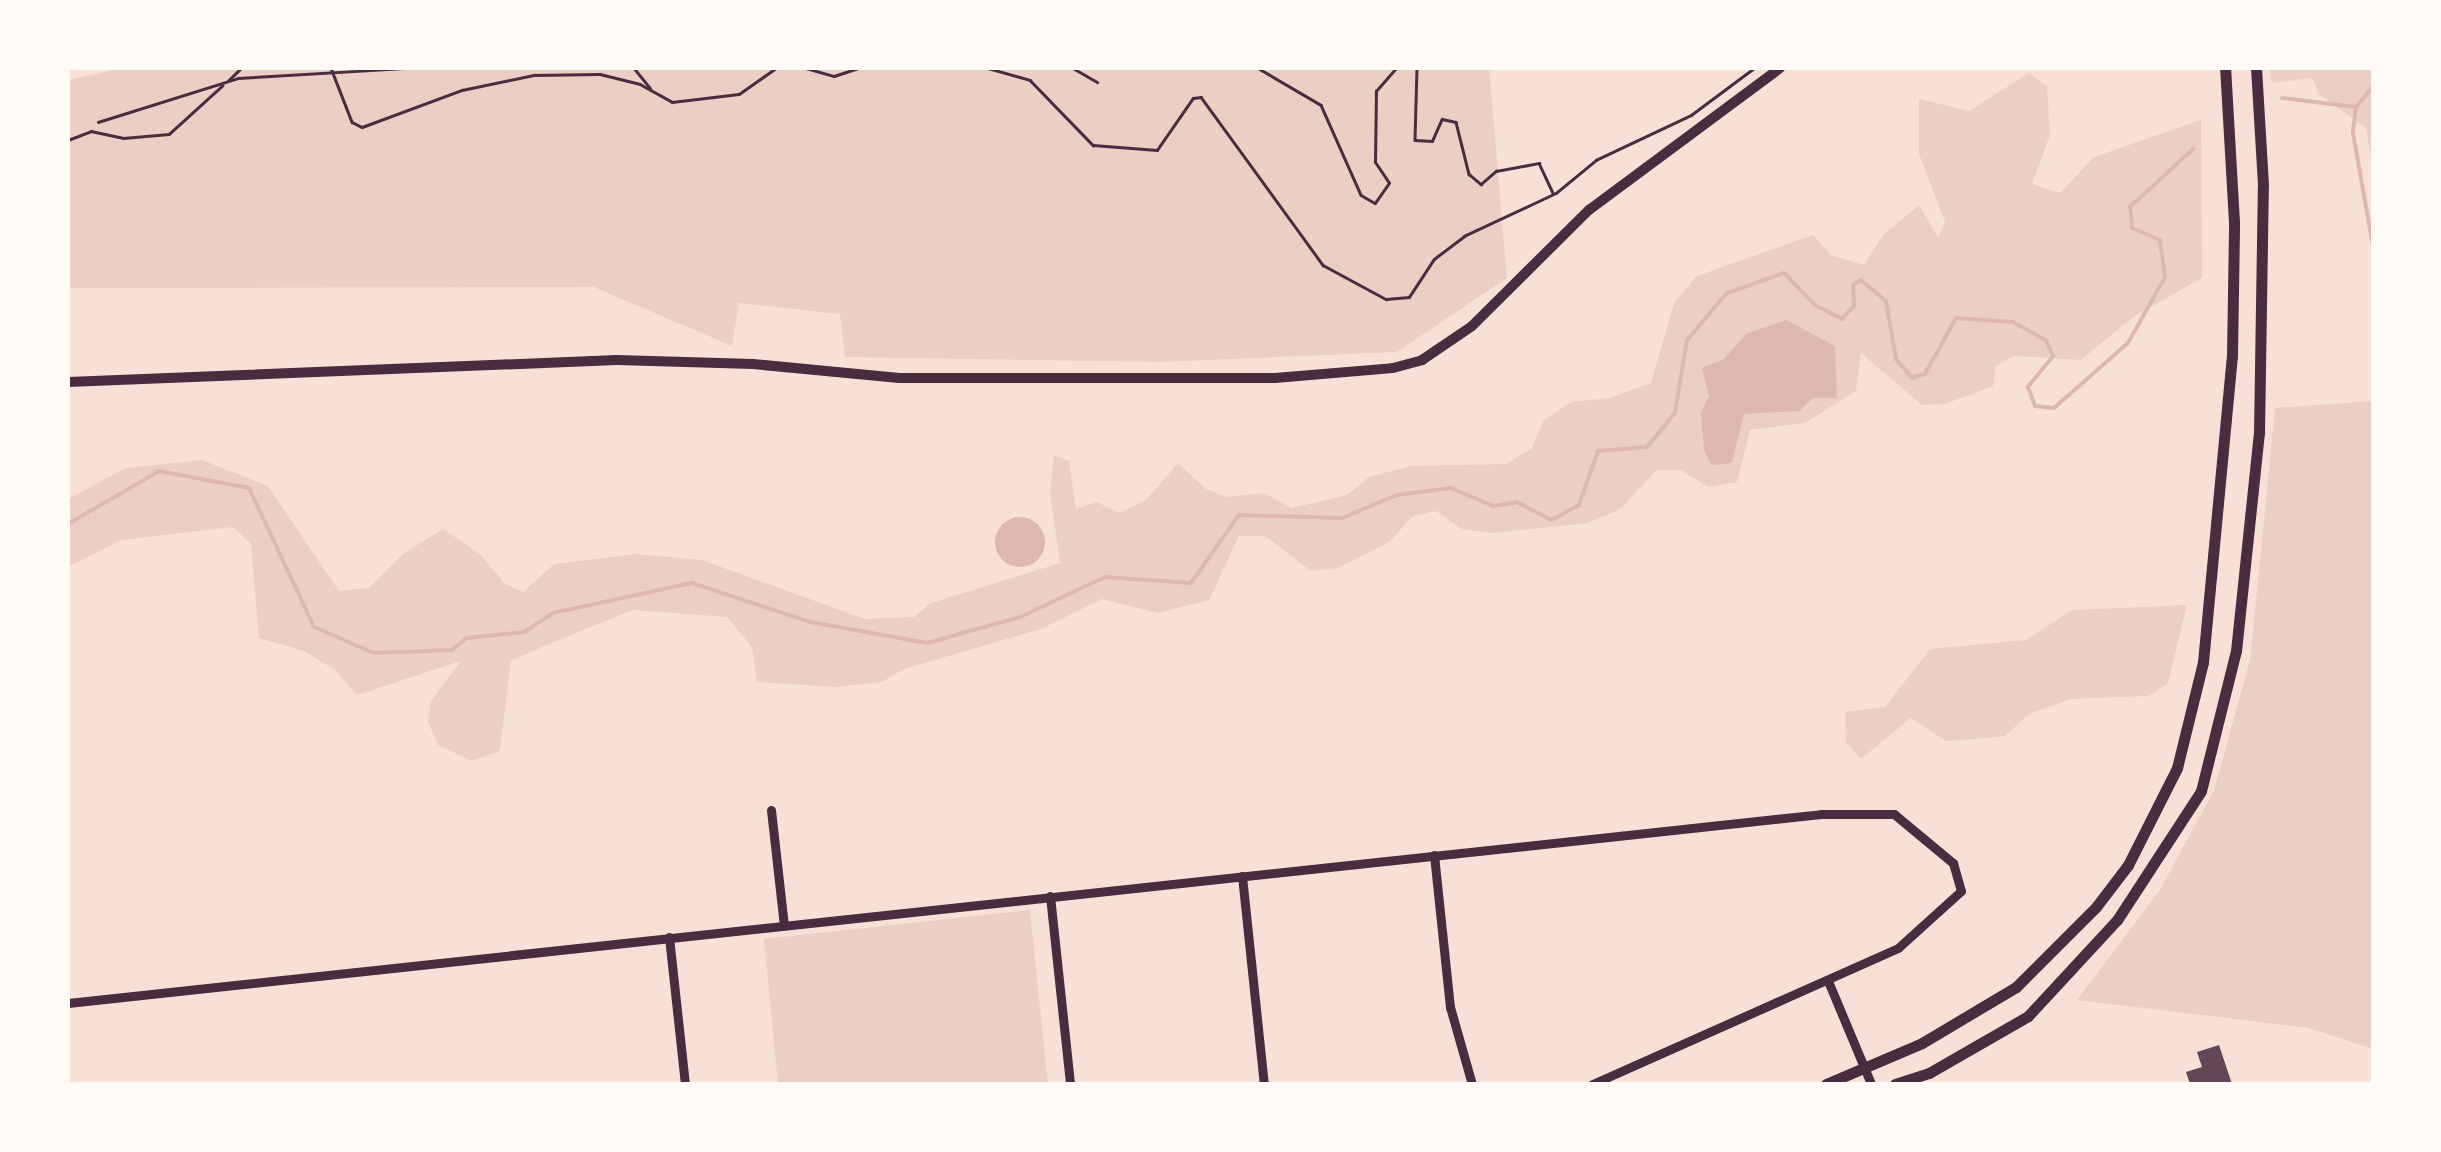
<!DOCTYPE html>
<html>
<head>
<meta charset="utf-8">
<style>
	body { margin:0 }
	#map { position:relative; width:2441px; height:1152px; overflow:hidden; background:#f7e1d7; font-family:Mulish,sans-serif }
	div>[style] { position:absolute }
	[style*='--x'] { left:calc(var(--x)*1px); top:calc(var(--y)*1px); width:calc(var(--w)*1px); rotate:calc(var(--a)*1deg) }
	.green>* { inset:0; background:#ebcfc5 }
	.water>* { inset:0; background:#dcb8b0 }
	.round { border-radius:50% }
	.stream>* { height:4px; margin:-2px; padding:0 2px; transform-origin:2px; border-radius:2px; background:#dcb8b0 }
	.building>* { inset:0; background:#644757 }
	.path>* { height:2.5px; margin:-1.25px; padding:0 1.25px; transform-origin:1.25px; border-radius:1.25px; background:#4a2c40 }
	.minor>* { height:9px; margin:-4.5px; padding:0 4.5px; transform-origin:4.5px; border-radius:4.5px; background:#4a2c40 }
	.tertiary>* { height:10px; margin:-5px; padding:0 5px; transform-origin:5px; border-radius:5px; background:#4a2c40 }
	.secondary>* { height:11px; margin:-5.5px; padding:0 5.5px; transform-origin:5.5px; border-radius:5.5px; background:#4a2c40 }
	span { translate:-50% -50%; white-space:nowrap; text-align:center; line-height:1.15; -webkit-text-stroke:10px #fffaf5; paint-order:stroke }
	.frame { position:absolute; inset:0; border:70px solid #fffaf5; pointer-events:none }
</style>
</head>
<body>
<div id="map">
	<div class="green">
		<div style="clip-path:polygon(123px 68px,1489px 68px,1507px 278px,1397px 352px,1160px 362px,845px 357px,840px 314px,739px 303px,732px 346px,594px 287px,68px 288px,68px 80px)"></div>
		<div style="clip-path:polygon(2270px 68px,2373px 68px,2373px 170px,2366px 128px,2319px 94px,2312px 78px,2272px 83px)"></div>
		<div style="clip-path:polygon(2029px 73px,2047px 86px,2050px 135px,2032px 184px,2060px 193px,2094px 157px,2201px 120px,2202px 278px,2133px 317px,2081px 360px,2014px 356px,1996px 366px,1993px 386px,1945px 404px,1922px 405px,1861px 353px,1856px 391px,1805px 423px,1750px 430px,1737px 482px,1708px 487px,1681px 470px,1657px 470px,1619px 510px,1588px 523px,1493px 533px,1462px 529px,1436px 511px,1413px 516px,1389px 542px,1338px 568px,1311px 571px,1265px 536px,1239px 536px,1209px 600px,1158px 613px,1102px 599px,1041px 629px,904px 669px,882px 682px,837px 687px,757px 682px,752px 647px,727px 617px,632px 610px,511px 660px,500px 751px,472px 761px,438px 745px,428px 722px,431px 701px,461px 661px,357px 695px,335px 670px,304px 651px,259px 638px,251px 544px,233px 527px,121px 540px,68px 567px,68px 499px,126px 468px,202px 460px,268px 486px,339px 591px,369px 588px,404px 553px,443px 529px,480px 554px,505px 584px,523px 592px,554px 564px,636px 554px,702px 560px,865px 619px,914px 617px,931px 603px,1060px 563px,1050px 493px,1054px 455px,1069px 461px,1076px 509px,1097px 502px,1119px 513px,1146px 500px,1178px 463px,1206px 489px,1227px 497px,1264px 493px,1292px 508px,1347px 495px,1369px 477px,1411px 466px,1506px 464px,1532px 448px,1544px 420px,1571px 402px,1610px 398px,1651px 383px,1674px 303px,1697px 276px,1813px 235px,1831px 255px,1864px 265px,1883px 235px,1919px 205px,1938px 238px,1945px 222px,1919px 154px,1919px 99px,1969px 111px)"></div>
		<div style="clip-path:polygon(2373px 401px,2373px 1049px,2309px 1028px,2077px 1000px,2160px 890px,2214px 790px,2250px 660px,2275px 408px)"></div>
		<div style="clip-path:polygon(2187px 605px,2168px 683px,2149px 696px,2071px 699px,2029px 714px,2005px 736px,1988px 738px,1946px 741px,1911px 718px,1861px 759px,1846px 742px,1845px 712px,1885px 707px,1930px 649px,2026px 640px,2072px 610px)"></div>
		<div style="clip-path:polygon(1030px 910px,1048px 1084px,778px 1084px,764px 939px)"></div>
	</div>
	<div class="water">
		<div style="clip-path:polygon(1786px 320px,1835px 346px,1837px 398px,1813px 398px,1799px 411px,1744px 414px,1732px 463px,1711px 465px,1704px 450px,1701px 413px,1709px 396px,1702px 368px,1724px 359px,1746px 334px)"></div>
		<div class="round" style="left:995px;top:517px;width:50px;height:50px"></div>
	</div>
	<div class="stream">
		<div style="--x:2374;--y:85;--w:28;--a:129"></div>
		<div style="--x:2356;--y:107;--w:26;--a:97"></div>
		<div style="--x:2353;--y:133;--w:121;--a:80"></div>
		<div style="--x:2282;--y:98;--w:75;--a:6.9"></div>
		<div style="--x:68;--y:524;--w:105;--a:-30.2"></div>
		<div style="--x:159;--y:471;--w:92;--a:10.7"></div>
		<div style="--x:249;--y:488;--w:153;--a:64.9"></div>
		<div style="--x:314;--y:627;--w:65;--a:23.4"></div>
		<div style="--x:374;--y:653;--w:78;--a:-2.2"></div>
		<div style="--x:452;--y:650;--w:19;--a:-39"></div>
		<div style="--x:467;--y:638;--w:57;--a:-6"></div>
		<div style="--x:524;--y:632;--w:35;--a:-33"></div>
		<div style="--x:553;--y:613;--w:142;--a:-12.2"></div>
		<div style="--x:692;--y:583;--w:124;--a:18.3"></div>
		<div style="--x:810;--y:622;--w:119;--a:10.2"></div>
		<div style="--x:927;--y:643;--w:97;--a:-15.6"></div>
		<div style="--x:1020;--y:617;--w:94;--a:-25.2"></div>
		<div style="--x:1105;--y:577;--w:86;--a:4"></div>
		<div style="--x:1191;--y:583;--w:83;--a:-54.8"></div>
		<div style="--x:1239;--y:515;--w:103;--a:1.7"></div>
		<div style="--x:1342;--y:518;--w:60;--a:-22.7"></div>
		<div style="--x:1397;--y:495;--w:54;--a:-7.4"></div>
		<div style="--x:1451;--y:488;--w:46;--a:23.2"></div>
		<div style="--x:1493;--y:506;--w:24;--a:-9"></div>
		<div style="--x:1517;--y:502;--w:38;--a:28"></div>
		<div style="--x:1551;--y:520;--w:32;--a:-28"></div>
		<div style="--x:1579;--y:505;--w:57;--a:-70.6"></div>
		<div style="--x:1598;--y:451;--w:49;--a:-4.7"></div>
		<div style="--x:1647;--y:447;--w:44;--a:-50.5"></div>
		<div style="--x:1675;--y:413;--w:74;--a:-80.7"></div>
		<div style="--x:1687;--y:340;--w:62;--a:-49.6"></div>
		<div style="--x:1727;--y:293;--w:60;--a:-19.3"></div>
		<div style="--x:1784;--y:273;--w:45;--a:45.9"></div>
		<div style="--x:1815;--y:305;--w:30;--a:27"></div>
		<div style="--x:1842;--y:319;--w:18;--a:-47"></div>
		<div style="--x:1854;--y:306;--w:21;--a:-93"></div>
		<div style="--x:1853;--y:285;--w:9;--a:-32"></div>
		<div style="--x:1861;--y:280;--w:33;--a:40"></div>
		<div style="--x:1886;--y:301;--w:59;--a:80.2"></div>
		<div style="--x:1896;--y:359;--w:25;--a:50"></div>
		<div style="--x:1912;--y:378;--w:14;--a:-17"></div>
		<div style="--x:1925;--y:374;--w:64;--a:-61"></div>
		<div style="--x:1956;--y:318;--w:57;--a:4"></div>
		<div style="--x:2013;--y:322;--w:38;--a:29"></div>
		<div style="--x:2046;--y:340;--w:17;--a:66"></div>
		<div style="--x:2053;--y:356;--w:40;--a:129"></div>
		<div style="--x:2028;--y:387;--w:20;--a:70"></div>
		<div style="--x:2035;--y:406;--w:19;--a:6"></div>
		<div style="--x:2054;--y:408;--w:98;--a:-41.3"></div>
		<div style="--x:2128;--y:343;--w:76;--a:-60.7"></div>
		<div style="--x:2165;--y:277;--w:37;--a:-98"></div>
		<div style="--x:2160;--y:240;--w:30;--a:-157"></div>
		<div style="--x:2132;--y:228;--w:21;--a:-95"></div>
		<div style="--x:2130;--y:207;--w:86;--a:-42.6"></div>
	</div>
	<div class="building">
		<div style="clip-path:polygon(2219px 1045px,2232px 1084px,2190px 1084px,2186px 1072px,2202px 1067px,2197px 1052px)"></div>
	</div>
	<div class="path">
		<div style="--x:331;--y:68;--w:58;--a:68.7"></div>
		<div style="--x:352;--y:122;--w:11;--a:27"></div>
		<div style="--x:362;--y:127;--w:107;--a:-20.3"></div>
		<div style="--x:462;--y:90;--w:74;--a:-11.8"></div>
		<div style="--x:534;--y:75;--w:66;--a:-0.9"></div>
		<div style="--x:600;--y:74;--w:41;--a:14"></div>
		<div style="--x:640;--y:84;--w:37;--a:29"></div>
		<div style="--x:672;--y:102;--w:67;--a:-6.8"></div>
		<div style="--x:739;--y:94;--w:45;--a:-35.1"></div>
		<div style="--x:634;--y:68;--w:26;--a:51"></div>
		<div style="--x:806;--y:68;--w:29;--a:16"></div>
		<div style="--x:834;--y:76;--w:26;--a:-18"></div>
		<div style="--x:988;--y:68;--w:44;--a:15.9"></div>
		<div style="--x:1030;--y:80;--w:91;--a:45.9"></div>
		<div style="--x:1093;--y:145;--w:64;--a:4.5"></div>
		<div style="--x:1157;--y:150;--w:63;--a:-55.3"></div>
		<div style="--x:1193;--y:98;--w:8;--a:-7"></div>
		<div style="--x:1201;--y:97;--w:208;--a:54"></div>
		<div style="--x:1323;--y:265;--w:72;--a:28.4"></div>
		<div style="--x:1386;--y:299;--w:23;--a:-5"></div>
		<div style="--x:1409;--y:297;--w:45;--a:-56.7"></div>
		<div style="--x:1434;--y:259;--w:38;--a:-37"></div>
		<div style="--x:1464;--y:236;--w:102;--a:-25.1"></div>
		<div style="--x:1556;--y:193;--w:52;--a:-39.5"></div>
		<div style="--x:1596;--y:160;--w:105;--a:-25.3"></div>
		<div style="--x:1691;--y:115;--w:79;--a:-36.7"></div>
		<div style="--x:1073;--y:68;--w:28;--a:30"></div>
		<div style="--x:1258;--y:68;--w:73;--a:30.4"></div>
		<div style="--x:1321;--y:105;--w:98;--a:66"></div>
		<div style="--x:1361;--y:195;--w:16;--a:30"></div>
		<div style="--x:1375;--y:203;--w:24;--a:-55"></div>
		<div style="--x:1389;--y:183;--w:25;--a:-124"></div>
		<div style="--x:1375;--y:162;--w:71;--a:-89.2"></div>
		<div style="--x:1376;--y:91;--w:30;--a:-49"></div>
		<div style="--x:1417;--y:68;--w:72;--a:91.6"></div>
		<div style="--x:1415;--y:140;--w:17;--a:3"></div>
		<div style="--x:1432;--y:141;--w:24;--a:-66"></div>
		<div style="--x:1442;--y:119;--w:14;--a:12"></div>
		<div style="--x:1456;--y:122;--w:54;--a:76"></div>
		<div style="--x:1469;--y:174;--w:16;--a:40"></div>
		<div style="--x:1481;--y:184;--w:20;--a:-41"></div>
		<div style="--x:1496;--y:171;--w:44;--a:-10.5"></div>
		<div style="--x:1539;--y:163;--w:33;--a:65"></div>
		<div style="--x:228;--y:81;--w:18;--a:-45"></div>
		<div style="--x:98;--y:122;--w:147;--a:-17.4"></div>
		<div style="--x:238;--y:78;--w:166;--a:-3.4"></div>
		<div style="--x:68;--y:140;--w:25;--a:-21"></div>
		<div style="--x:91;--y:131;--w:33;--a:12"></div>
		<div style="--x:123;--y:138;--w:46;--a:-5"></div>
		<div style="--x:169;--y:134;--w:72;--a:-42.2"></div>
	</div>
	<div class="minor">
		<div style="--x:771;--y:810;--w:116;--a:83.6"></div>
		<div style="--x:1434;--y:855;--w:153;--a:84"></div>
		<div style="--x:1450;--y:1007;--w:80;--a:74.1"></div>
		<div style="--x:1242;--y:876;--w:209;--a:84"></div>
		<div style="--x:1050;--y:896;--w:189;--a:83.9"></div>
		<div style="--x:669;--y:937;--w:148;--a:83.8"></div>
		<div style="--x:1828;--y:981;--w:112;--a:67.3"></div>
		<div style="--x:68;--y:1003;--w:1763;--a:-6.15"></div>
		<div style="--x:1821;--y:814;--w:73;--a:0"></div>
		<div style="--x:1894;--y:814;--w:77;--a:39.7"></div>
		<div style="--x:1953;--y:863;--w:29;--a:74"></div>
		<div style="--x:1961;--y:891;--w:85;--a:137.9"></div>
		<div style="--x:1898;--y:948;--w:335;--a:156"></div>
	</div>
	<div class="tertiary">
		<div style="--x:68;--y:382;--w:549;--a:-2.29"></div>
		<div style="--x:617;--y:360;--w:136;--a:1.7"></div>
		<div style="--x:753;--y:364;--w:147;--a:5.5"></div>
		<div style="--x:899;--y:378;--w:376;--a:0"></div>
		<div style="--x:1275;--y:378;--w:118;--a:-4.8"></div>
		<div style="--x:1393;--y:368;--w:30;--a:-15"></div>
		<div style="--x:1422;--y:360;--w:60;--a:-34.2"></div>
		<div style="--x:1472;--y:326;--w:165;--a:-44.8"></div>
		<div style="--x:1589;--y:210;--w:238;--a:-36.6"></div>
	</div>
	<div class="secondary">
		<div style="--x:1826;--y:1084;--w:104;--a:-23.1"></div>
		<div style="--x:1922;--y:1043;--w:109;--a:-30.8"></div>
		<div style="--x:2016;--y:987;--w:113;--a:-45"></div>
		<div style="--x:2096;--y:907;--w:53;--a:-52.7"></div>
		<div style="--x:2128;--y:865;--w:109;--a:-63.2"></div>
		<div style="--x:2177;--y:768;--w:109;--a:-76.2"></div>
		<div style="--x:2203;--y:662;--w:307;--a:-84.6"></div>
		<div style="--x:2232;--y:356;--w:134;--a:-89.1"></div>
		<div style="--x:2234;--y:222;--w:154;--a:-93.3"></div>
		<div style="--x:1895;--y:1084;--w:36;--a:-18"></div>
		<div style="--x:1929;--y:1073;--w:114;--a:-29.9"></div>
		<div style="--x:2028;--y:1016;--w:131;--a:-47.2"></div>
		<div style="--x:2117;--y:920;--w:154;--a:-56.9"></div>
		<div style="--x:2201;--y:791;--w:144;--a:-76"></div>
		<div style="--x:2236;--y:651;--w:219;--a:-84"></div>
		<div style="--x:2259;--y:433;--w:248;--a:-89.1"></div>
		<div style="--x:2263;--y:185;--w:117;--a:-93.4"></div>
	</div>
	<div class="frame"></div>
</div>
</body>
</html>
